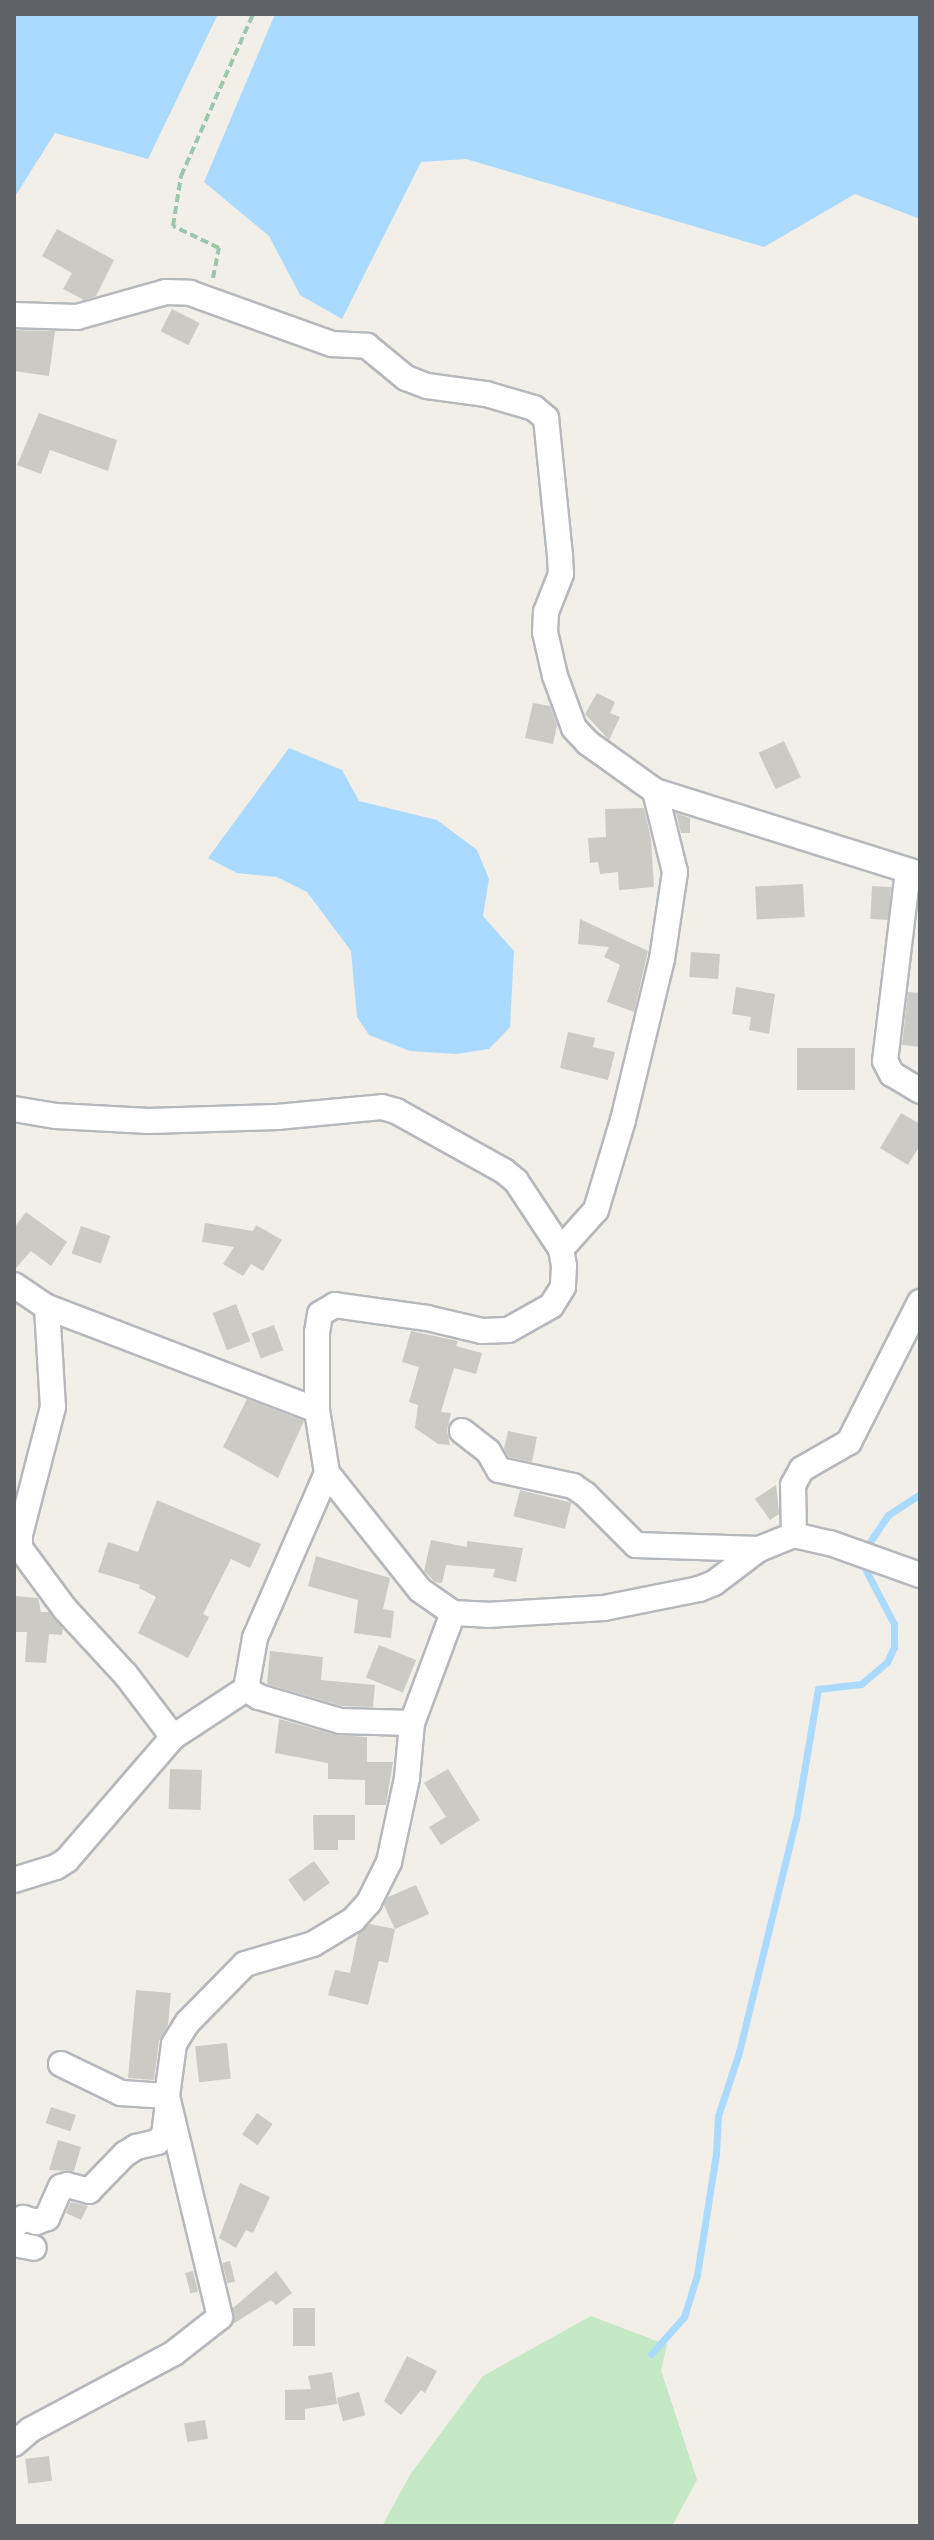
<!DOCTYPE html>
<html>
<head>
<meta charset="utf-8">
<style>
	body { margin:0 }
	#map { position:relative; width:934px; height:2540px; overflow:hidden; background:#f1efe8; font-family:Poppins,sans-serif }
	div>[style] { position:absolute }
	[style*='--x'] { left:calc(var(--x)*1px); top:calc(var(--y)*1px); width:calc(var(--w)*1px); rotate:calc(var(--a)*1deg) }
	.green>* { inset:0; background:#c5e8c5 }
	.water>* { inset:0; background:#aadaff }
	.stream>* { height:7px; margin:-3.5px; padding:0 3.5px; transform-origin:3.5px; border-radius:3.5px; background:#aadaff }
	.building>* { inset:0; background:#cccac5; transform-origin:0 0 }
	.path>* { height:4px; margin-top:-2px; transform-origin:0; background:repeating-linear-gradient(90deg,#9cc7a9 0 8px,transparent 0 12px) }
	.roads { filter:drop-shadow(2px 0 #b5b8bc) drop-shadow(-2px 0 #b5b8bc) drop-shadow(0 2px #b5b8bc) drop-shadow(0 -2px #b5b8bc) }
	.minor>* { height:24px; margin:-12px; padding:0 12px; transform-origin:12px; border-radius:12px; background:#fff }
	span { translate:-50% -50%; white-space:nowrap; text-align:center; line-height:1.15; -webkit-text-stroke:6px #fff; paint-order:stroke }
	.frame { position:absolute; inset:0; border:16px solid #5f6368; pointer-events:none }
</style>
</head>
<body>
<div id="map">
	<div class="green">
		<div style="clip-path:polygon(591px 2316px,667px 2345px,661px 2370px,697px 2480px,672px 2526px,382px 2526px,410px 2475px,483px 2376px)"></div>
	</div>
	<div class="water">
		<div style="clip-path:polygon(14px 14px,218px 14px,148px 159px,55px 133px,14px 198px)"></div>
		<div style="clip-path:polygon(275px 14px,920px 14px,920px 219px,855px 194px,764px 247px,466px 159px,421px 162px,342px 319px,300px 295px,269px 236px,204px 182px)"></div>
		<div style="clip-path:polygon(289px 748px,342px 770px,359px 801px,437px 820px,477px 850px,489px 879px,483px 916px,514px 951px,510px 1027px,489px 1049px,456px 1054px,410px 1051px,369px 1035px,357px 1017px,351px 951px,307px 892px,277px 877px,237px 873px,208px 858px)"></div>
	</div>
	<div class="stream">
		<div style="--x:865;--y:1549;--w:41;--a:-55.9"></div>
		<div style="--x:888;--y:1515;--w:38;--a:-33"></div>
		<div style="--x:651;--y:2354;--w:50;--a:-48.3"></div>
		<div style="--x:684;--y:2317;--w:44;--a:-72.8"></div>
		<div style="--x:697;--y:2275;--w:122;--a:-81.1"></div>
		<div style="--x:716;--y:2154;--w:38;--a:-87"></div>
		<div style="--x:718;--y:2116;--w:67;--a:-71.8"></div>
		<div style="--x:739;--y:2052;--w:240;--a:-76.3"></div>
		<div style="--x:796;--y:1819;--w:132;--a:-80.4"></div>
		<div style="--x:818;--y:1689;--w:43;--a:-6.6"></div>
		<div style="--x:861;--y:1684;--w:34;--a:-40"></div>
		<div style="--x:887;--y:1662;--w:17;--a:-65"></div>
		<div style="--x:894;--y:1647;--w:23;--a:-90"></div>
		<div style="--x:894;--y:1624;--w:71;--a:-117.6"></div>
	</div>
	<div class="building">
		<div style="clip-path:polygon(57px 229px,114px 260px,96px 296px,84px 300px,63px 289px,72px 273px,42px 256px)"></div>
		<div style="left:172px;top:309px;width:31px;height:25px;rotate:27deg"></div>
		<div style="clip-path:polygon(16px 330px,55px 331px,49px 376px,14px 371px)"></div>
		<div style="clip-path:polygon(39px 413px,117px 440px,108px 471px,50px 450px,41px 474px,17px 465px)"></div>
		<div style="clip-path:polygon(597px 693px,615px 702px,610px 713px,620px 717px,609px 740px,585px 714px)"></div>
		<div style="clip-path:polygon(533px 703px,550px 706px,557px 725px,553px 744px,525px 738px)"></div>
		<div style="left:784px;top:741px;width:40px;height:28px;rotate:65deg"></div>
		<div style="clip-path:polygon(644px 808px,651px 839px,654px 887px,619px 890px,618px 872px,600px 874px,598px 862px,590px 863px,588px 838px,606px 837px,605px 809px)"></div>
		<div style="clip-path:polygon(676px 813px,690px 818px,690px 833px,681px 833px)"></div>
		<div style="left:803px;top:884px;width:33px;height:48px;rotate:87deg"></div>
		<div style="left:872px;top:886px;width:19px;height:33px;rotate:3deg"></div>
		<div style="clip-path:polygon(580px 919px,648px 951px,634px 1012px,607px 1002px,620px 965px,604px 957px,609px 947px,578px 944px)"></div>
		<div style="left:691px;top:952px;width:29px;height:25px;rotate:4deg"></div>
		<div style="clip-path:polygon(736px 987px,775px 994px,769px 1034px,749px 1030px,751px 1017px,732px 1014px)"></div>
		<div style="clip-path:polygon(908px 992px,920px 993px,920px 1047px,902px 1045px)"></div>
		<div style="clip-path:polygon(568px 1032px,595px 1038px,593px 1047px,615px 1052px,608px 1080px,560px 1068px)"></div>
		<div style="left:797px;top:1048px;width:58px;height:42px"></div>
		<div style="clip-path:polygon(901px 1113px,920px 1124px,920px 1145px,908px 1165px,880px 1148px)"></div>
		<div style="clip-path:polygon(26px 1212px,67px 1242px,51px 1266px,31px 1251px,14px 1270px,14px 1228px)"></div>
		<div style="clip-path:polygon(205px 1223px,253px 1231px,256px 1225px,282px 1240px,263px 1271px,251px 1264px,243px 1276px,223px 1264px,234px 1247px,202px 1242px)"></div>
		<div style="left:81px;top:1226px;width:31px;height:29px;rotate:19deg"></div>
		<div style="left:236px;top:1304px;width:40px;height:25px;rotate:69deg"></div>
		<div style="left:274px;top:1325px;width:27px;height:24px;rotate:70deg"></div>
		<div style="clip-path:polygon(411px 1331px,458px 1341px,456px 1346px,482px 1353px,476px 1374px,454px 1368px,441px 1412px,451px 1413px,447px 1430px,450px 1445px,438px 1444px,415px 1428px,418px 1405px,409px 1402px,419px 1367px,402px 1362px)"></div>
		<div style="clip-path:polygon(247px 1399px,304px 1421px,278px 1478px,223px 1447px)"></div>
		<div style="clip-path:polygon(508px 1431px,537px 1437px,532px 1462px,509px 1457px,504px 1449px)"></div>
		<div style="clip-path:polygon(776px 1485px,779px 1514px,770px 1520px,755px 1499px)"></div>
		<div style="left:520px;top:1490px;width:53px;height:27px;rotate:14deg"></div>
		<div style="clip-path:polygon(157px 1500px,261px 1544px,250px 1568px,231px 1559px,203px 1614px,209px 1617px,188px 1658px,138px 1633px,156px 1597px,139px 1588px,140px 1585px,98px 1572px,108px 1542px,138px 1552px)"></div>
		<div style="clip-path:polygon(431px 1540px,467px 1547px,467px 1541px,523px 1548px,516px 1582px,493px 1577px,495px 1569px,446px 1565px,442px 1583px,435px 1582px,424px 1571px)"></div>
		<div style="clip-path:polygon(316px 1556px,390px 1578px,383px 1609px,394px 1611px,391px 1638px,354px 1633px,358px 1600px,308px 1586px)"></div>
		<div style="clip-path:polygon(14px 1596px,38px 1598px,41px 1612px,49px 1612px,63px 1629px,62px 1635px,49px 1634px,46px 1663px,25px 1662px,27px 1632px,14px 1632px)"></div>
		<div style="left:379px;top:1645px;width:40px;height:35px;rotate:22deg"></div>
		<div style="clip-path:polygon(270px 1651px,323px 1657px,321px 1680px,375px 1685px,373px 1707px,342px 1706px,267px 1684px)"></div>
		<div style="clip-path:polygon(279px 1719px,336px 1735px,367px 1737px,367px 1762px,393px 1762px,386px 1805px,365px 1805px,365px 1780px,328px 1779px,328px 1763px,275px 1753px)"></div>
		<div style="left:170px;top:1769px;width:32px;height:40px;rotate:2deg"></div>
		<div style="clip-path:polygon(448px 1769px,480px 1820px,441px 1845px,429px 1827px,446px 1817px,424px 1783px)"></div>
		<div style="clip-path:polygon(313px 1815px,355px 1815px,355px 1840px,338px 1840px,338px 1850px,314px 1850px)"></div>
		<div style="left:314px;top:1861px;width:27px;height:32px;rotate:54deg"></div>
		<div style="clip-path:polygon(416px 1885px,429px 1914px,395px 1929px,384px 1905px,388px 1897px)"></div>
		<div style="clip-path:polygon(370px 1924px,395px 1929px,388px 1963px,379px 1961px,368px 2005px,328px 1995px,335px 1970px,350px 1973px,358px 1934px)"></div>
		<div style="clip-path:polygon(136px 1990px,171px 1993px,168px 2025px,159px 2041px,154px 2080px,128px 2078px)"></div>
		<div style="left:227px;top:2043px;width:36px;height:32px;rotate:84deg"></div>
		<div style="left:51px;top:2107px;width:26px;height:17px;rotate:18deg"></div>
		<div style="left:257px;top:2113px;width:19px;height:26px;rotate:35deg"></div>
		<div style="clip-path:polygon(58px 2140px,81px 2147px,74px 2171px,49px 2170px)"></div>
		<div style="clip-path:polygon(240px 2183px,270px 2197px,253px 2233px,246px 2230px,236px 2248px,219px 2238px)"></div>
		<div style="clip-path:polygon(71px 2202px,88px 2206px,81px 2220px,66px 2213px)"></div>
		<div style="left:230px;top:2261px;width:21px;height:8px;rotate:76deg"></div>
		<div style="left:193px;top:2271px;width:21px;height:8px;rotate:76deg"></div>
		<div style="clip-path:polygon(276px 2271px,292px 2293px,276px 2305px,271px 2300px,233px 2324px,233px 2308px)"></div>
		<div style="left:293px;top:2308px;width:22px;height:38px"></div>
		<div style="clip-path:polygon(407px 2356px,437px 2371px,425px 2393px,421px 2390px,401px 2415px,384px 2401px)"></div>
		<div style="clip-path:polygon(332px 2372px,337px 2404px,305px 2409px,305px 2420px,285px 2420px,285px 2390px,311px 2389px,308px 2376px)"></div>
		<div style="left:359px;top:2392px;width:24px;height:23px;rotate:75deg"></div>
		<div style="left:205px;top:2420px;width:19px;height:21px;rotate:81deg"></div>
		<div style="left:49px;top:2456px;width:25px;height:24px;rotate:83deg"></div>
	</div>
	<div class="path">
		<div style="--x:213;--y:278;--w:31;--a:-79"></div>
		<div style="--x:219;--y:248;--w:51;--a:-154.4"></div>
		<div style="--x:173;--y:226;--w:51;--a:-80.9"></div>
		<div style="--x:181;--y:176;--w:177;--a:-66"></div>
	</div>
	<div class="roads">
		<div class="minor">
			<div style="--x:14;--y:315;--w:63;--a:1.8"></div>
			<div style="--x:77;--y:317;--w:92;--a:-15.7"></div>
			<div style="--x:166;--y:292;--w:24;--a:2"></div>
			<div style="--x:190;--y:293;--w:151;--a:19.8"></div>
			<div style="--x:332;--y:344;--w:35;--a:3"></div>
			<div style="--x:367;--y:346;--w:50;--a:39.4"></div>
			<div style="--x:406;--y:378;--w:22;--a:21"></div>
			<div style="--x:427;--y:386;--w:60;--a:7.7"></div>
			<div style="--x:486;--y:394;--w:50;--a:16.3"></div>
			<div style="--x:534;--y:408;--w:16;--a:40"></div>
			<div style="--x:546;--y:418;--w:139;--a:84.2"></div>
			<div style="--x:560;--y:556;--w:18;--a:87"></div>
			<div style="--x:561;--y:574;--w:41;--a:111.5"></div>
			<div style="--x:546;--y:612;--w:20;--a:93"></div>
			<div style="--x:545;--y:632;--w:45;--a:77.2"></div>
			<div style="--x:555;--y:676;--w:55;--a:69.9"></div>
			<div style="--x:574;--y:728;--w:21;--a:47"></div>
			<div style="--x:588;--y:743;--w:82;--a:35.6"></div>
			<div style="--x:655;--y:791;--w:278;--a:17.4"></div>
			<div style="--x:908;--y:871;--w:191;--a:96.9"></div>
			<div style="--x:885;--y:1061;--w:15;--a:62"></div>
			<div style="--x:892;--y:1074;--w:33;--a:31"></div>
			<div style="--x:14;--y:1109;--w:43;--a:9.5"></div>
			<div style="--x:56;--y:1116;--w:93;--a:3.1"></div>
			<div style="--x:149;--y:1121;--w:128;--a:-1.8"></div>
			<div style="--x:277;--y:1117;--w:105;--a:-5.4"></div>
			<div style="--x:382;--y:1107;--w:15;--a:16"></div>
			<div style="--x:396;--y:1111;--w:124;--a:29.1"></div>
			<div style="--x:504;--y:1171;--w:16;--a:40"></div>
			<div style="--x:516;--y:1181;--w:82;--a:56.5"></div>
			<div style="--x:561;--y:1249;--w:17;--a:80"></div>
			<div style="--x:564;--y:1266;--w:21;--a:93"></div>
			<div style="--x:563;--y:1287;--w:22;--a:122"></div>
			<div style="--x:551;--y:1306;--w:49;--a:150.8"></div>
			<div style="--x:508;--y:1330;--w:26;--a:178"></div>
			<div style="--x:482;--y:1331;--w:57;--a:-166.7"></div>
			<div style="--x:427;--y:1318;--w:93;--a:-172"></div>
			<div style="--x:335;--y:1305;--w:17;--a:149"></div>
			<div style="--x:320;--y:1314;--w:18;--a:99"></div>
			<div style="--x:317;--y:1332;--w:78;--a:90"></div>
			<div style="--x:317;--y:1410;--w:64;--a:81"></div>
			<div style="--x:327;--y:1473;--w:180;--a:113.6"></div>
			<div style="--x:255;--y:1638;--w:52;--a:100"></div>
			<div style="--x:246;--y:1689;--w:87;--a:146.7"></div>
			<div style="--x:173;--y:1737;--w:162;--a:130.8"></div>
			<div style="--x:67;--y:1860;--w:13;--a:148"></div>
			<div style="--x:56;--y:1867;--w:44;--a:162.8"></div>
			<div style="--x:561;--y:1249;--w:52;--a:-48.1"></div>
			<div style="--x:596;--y:1210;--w:94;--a:-73.3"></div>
			<div style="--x:623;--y:1120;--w:166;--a:-76.4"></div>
			<div style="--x:662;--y:959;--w:88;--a:-81.5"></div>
			<div style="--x:675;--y:872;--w:83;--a:-103.9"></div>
			<div style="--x:14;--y:1285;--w:40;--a:34"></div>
			<div style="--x:47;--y:1307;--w:289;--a:20.9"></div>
			<div style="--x:47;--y:1307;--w:100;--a:86.6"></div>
			<div style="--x:53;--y:1407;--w:132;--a:104.5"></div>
			<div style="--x:20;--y:1535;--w:13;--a:90"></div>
			<div style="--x:20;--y:1548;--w:76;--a:53.6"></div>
			<div style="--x:65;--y:1609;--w:90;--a:47.3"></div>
			<div style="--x:126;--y:1675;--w:78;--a:52.8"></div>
			<div style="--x:462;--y:1431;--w:33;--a:38"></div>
			<div style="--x:488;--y:1451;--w:22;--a:60"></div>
			<div style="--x:499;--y:1470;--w:76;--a:12.2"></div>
			<div style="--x:573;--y:1486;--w:14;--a:34"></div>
			<div style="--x:585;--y:1494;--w:72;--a:45"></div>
			<div style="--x:636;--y:1545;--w:123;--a:1.9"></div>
			<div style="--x:327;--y:1473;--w:149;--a:51.5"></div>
			<div style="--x:420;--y:1590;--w:40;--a:34.9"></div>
			<div style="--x:453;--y:1613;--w:34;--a:3"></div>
			<div style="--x:487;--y:1615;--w:117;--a:-3.4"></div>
			<div style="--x:604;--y:1608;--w:97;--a:-11.3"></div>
			<div style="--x:699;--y:1589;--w:16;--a:-22"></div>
			<div style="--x:714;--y:1583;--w:56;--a:-37.1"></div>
			<div style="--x:759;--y:1549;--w:38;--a:-22"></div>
			<div style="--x:794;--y:1535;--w:37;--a:13"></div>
			<div style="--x:830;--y:1543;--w:96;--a:19.6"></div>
			<div style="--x:794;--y:1535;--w:50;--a:-91.1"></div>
			<div style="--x:793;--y:1485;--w:18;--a:-61"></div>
			<div style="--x:802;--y:1469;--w:54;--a:-29.9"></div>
			<div style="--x:849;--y:1442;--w:157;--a:-63.1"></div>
			<div style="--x:246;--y:1689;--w:15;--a:32"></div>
			<div style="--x:259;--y:1697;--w:84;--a:16.5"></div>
			<div style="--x:340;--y:1721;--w:72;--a:1.6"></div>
			<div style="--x:61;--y:2064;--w:67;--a:25.8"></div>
			<div style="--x:121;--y:2093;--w:46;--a:3.7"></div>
			<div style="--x:167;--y:2096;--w:52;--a:-82.3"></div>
			<div style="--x:174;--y:2044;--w:26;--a:-58"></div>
			<div style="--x:188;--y:2022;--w:81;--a:-45.5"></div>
			<div style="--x:245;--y:1964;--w:71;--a:-16.4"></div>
			<div style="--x:313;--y:1944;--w:47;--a:-31"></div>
			<div style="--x:353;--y:1920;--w:24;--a:-48"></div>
			<div style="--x:369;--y:1902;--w:45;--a:-63.4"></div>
			<div style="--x:389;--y:1862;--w:86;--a:-77.9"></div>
			<div style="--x:407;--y:1778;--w:55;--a:-84.8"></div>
			<div style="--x:412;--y:1723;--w:117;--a:-69.6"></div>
			<div style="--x:14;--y:2227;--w:13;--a:-45"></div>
			<div style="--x:23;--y:2218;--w:14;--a:17"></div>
			<div style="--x:36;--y:2222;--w:12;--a:-20"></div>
			<div style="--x:47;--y:2218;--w:34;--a:-66"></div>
			<div style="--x:61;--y:2187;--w:6;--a:-18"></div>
			<div style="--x:67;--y:2185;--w:23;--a:15"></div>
			<div style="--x:89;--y:2191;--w:52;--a:-45.8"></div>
			<div style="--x:125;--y:2154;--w:13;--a:-32"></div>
			<div style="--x:136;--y:2147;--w:22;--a:-13"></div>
			<div style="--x:157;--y:2142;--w:10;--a:-45"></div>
			<div style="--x:164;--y:2135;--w:26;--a:-83"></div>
			<div style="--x:14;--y:2244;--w:20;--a:11"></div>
			<div style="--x:14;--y:2444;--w:21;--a:-41"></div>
			<div style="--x:30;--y:2430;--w:163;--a:-28.1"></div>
			<div style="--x:174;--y:2353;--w:58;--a:-38"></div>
			<div style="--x:220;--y:2317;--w:227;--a:-103.5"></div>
		</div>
	</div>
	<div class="frame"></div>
</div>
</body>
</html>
